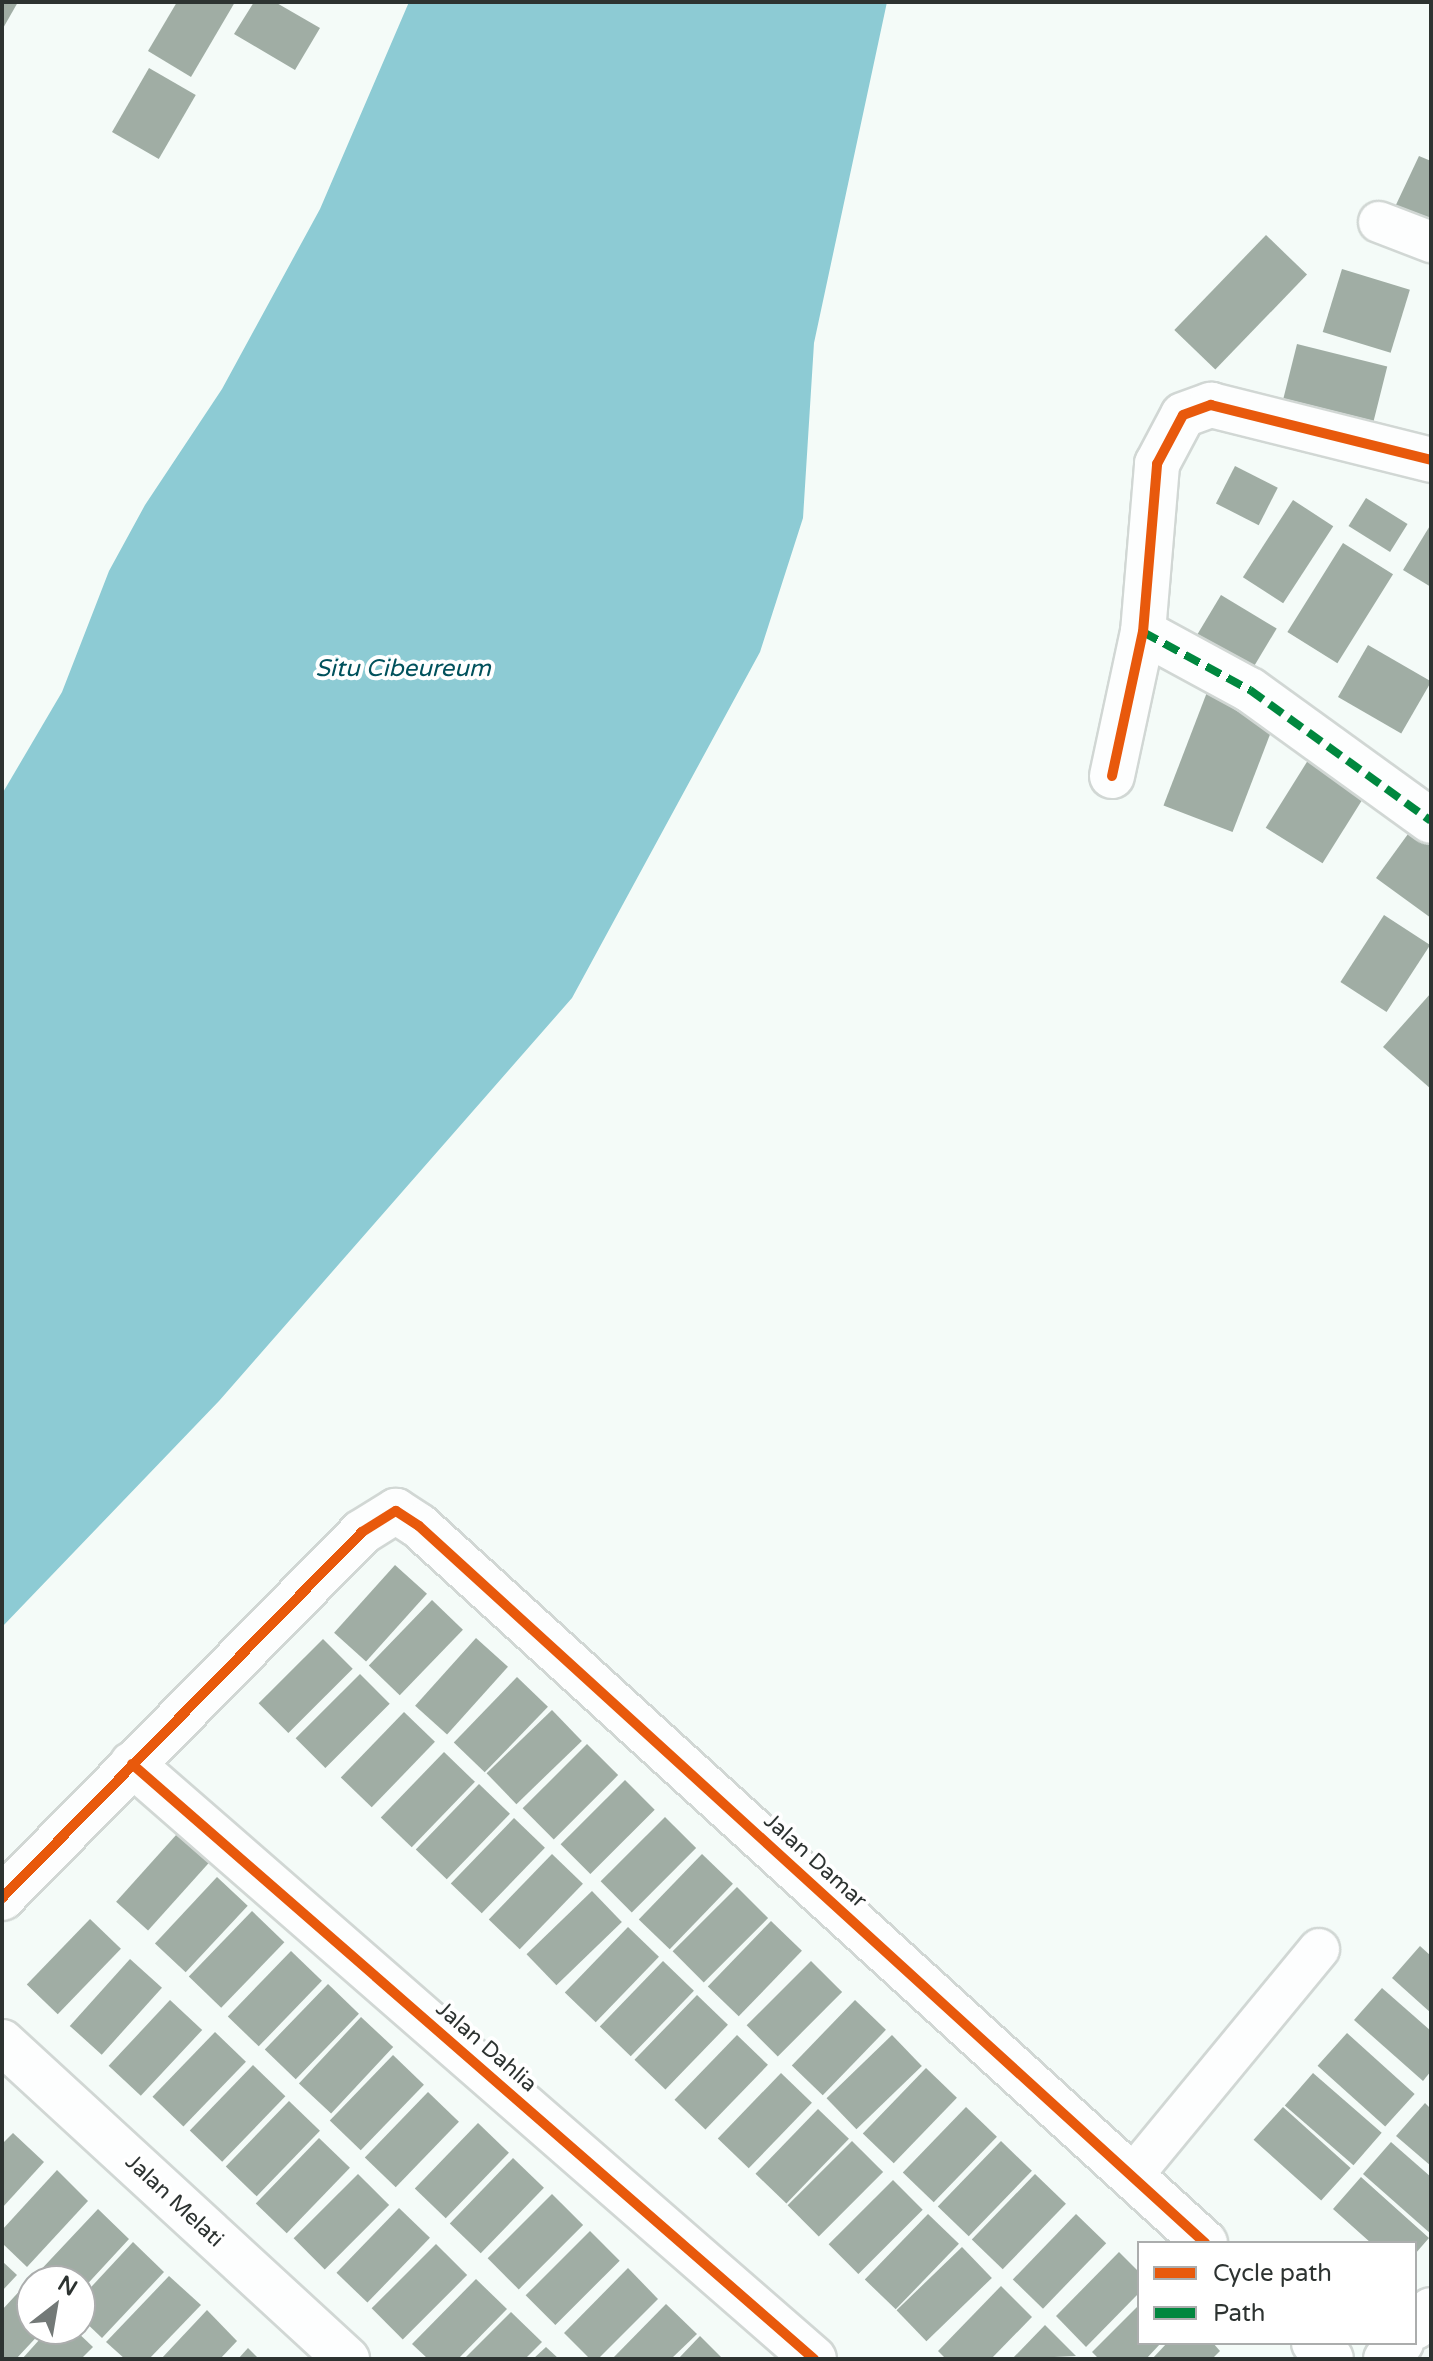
<!DOCTYPE html>
<html>
<head>
<meta charset="utf-8">
<style>
	body { margin:0 }
	#map { position:relative; width:1433px; height:2361px; overflow:hidden; background:#f4fbf8; font-family:"Varela Round",sans-serif }
	div>[style] { position:absolute }
	[style*='--x'] { left:calc(var(--x)*1px); top:calc(var(--y)*1px); width:calc(var(--w)*1px); rotate:calc(var(--a)*1deg) }
	.water>* { inset:0; background:#8dcbd4 }
	.building>* { inset:0; background:#a0ada4; transform-origin:0 0 }
	.roads { filter:drop-shadow(2px 0 #d1d7d4) drop-shadow(-2px 0 #d1d7d4) drop-shadow(0 2px #d1d7d4) drop-shadow(0 -2px #d1d7d4) }
	.service>* { height:40px; margin:-20px; padding:0 20px; transform-origin:20px; border-radius:20px; background:#fdfefe }
	.minor>* { height:44px; margin:-22px; padding:0 22px; transform-origin:22px; border-radius:22px; background:#fdfefe }
	.quiet>* { height:8px; margin-top:-4px; transform-origin:0; background:repeating-linear-gradient(90deg,#00873e 0 16px,transparent 0 24px) }
	.cycleway>* { height:10px; margin:-5px; padding:0 5px; transform-origin:5px; border-radius:5px; background:#e8590c }
	span { translate:-50% -50%; white-space:nowrap; text-align:center; line-height:1.15; -webkit-text-stroke:8px #fff; paint-order:stroke }
	.street-label { font-size:22px; color:#2d3331 }
	.water-label { font-size:24px; color:#00515c; font-style:italic }
	.frame { position:absolute; inset:0; border:4px solid #2d3331; pointer-events:none }
	.legend { position:absolute; left:1137px; top:2241px; width:280px; height:104px; box-sizing:border-box; background:#fff; border:2px solid #abadad; margin:0; padding:10px 14px; list-style:none; font-size:24px; color:#2d3331 }
	.legend li { display:flex; align-items:center; gap:16px; height:40px }
	.legend b { width:40px; border:2px solid #abadad }
	.north { position:absolute; left:16px; top:2265px; width:80px; height:80px; box-sizing:border-box; background:#fff; border:2px solid #abadad; border-radius:50%; rotate:31deg; font-size:22px; font-weight:700; line-height:32px; text-align:center; color:#2d3331 }
	.north::after { content:''; display:block; margin:auto; width:28px; height:36px; background:#737977; clip-path:polygon(50% 0,100% 100%,50% 72%,0 100%) }
</style>
</head>
<body>
<div id="map">
	<div class="water">
		<div style="clip-path:polygon(409px 2px,887px 2px,814px 343px,803px 518px,760px 652px,572px 998px,219px 1401px,2px 1627px,2px 794px,62px 692px,109px 571px,145px 505px,222px 389px,320px 209px)"></div>
	</div>
	<div class="building">
		<div style="clip-path:polygon(2px 2px,18px 2px,2px 30px)"></div>
		<div style="clip-path:polygon(177px 2px,235px 2px,191px 77px,148px 51px)"></div>
		<div style="clip-path:polygon(254px 2px,275px 2px,320px 28px,295px 70px,234px 34px)"></div>
		<div style="left:149px;top:68px;width:54px;height:74px;rotate:30deg"></div>
		<div style="clip-path:polygon(1419px 156px,1431px 161px,1431px 226px,1394px 209px)"></div>
		<div style="left:1266px;top:235px;width:57px;height:132px;rotate:44deg"></div>
		<div style="left:1342px;top:269px;width:71px;height:66px;rotate:17deg"></div>
		<div style="left:1297px;top:344px;width:93px;height:67px;rotate:14deg"></div>
		<div style="left:1235px;top:466px;width:48px;height:42px;rotate:27deg"></div>
		<div style="left:1366px;top:498px;width:49px;height:33px;rotate:32deg"></div>
		<div style="left:1293px;top:500px;width:48px;height:92px;rotate:33deg"></div>
		<div style="clip-path:polygon(1431px 524px,1431px 587px,1403px 570px)"></div>
		<div style="left:1343px;top:543px;width:59px;height:105px;rotate:32deg"></div>
		<div style="left:1221px;top:595px;width:65px;height:67px;rotate:31deg"></div>
		<div style="left:1368px;top:645px;width:73px;height:60px;rotate:30deg"></div>
		<div style="left:1209px;top:687px;width:74px;height:127px;rotate:21deg"></div>
		<div style="left:1315px;top:749px;width:67px;height:93px;rotate:32deg"></div>
		<div style="clip-path:polygon(1416px 823px,1431px 834px,1431px 918px,1376px 878px)"></div>
		<div style="left:1384px;top:915px;width:55px;height:80px;rotate:33deg"></div>
		<div style="clip-path:polygon(1431px 993px,1431px 1089px,1383px 1047px)"></div>
		<div style="left:395px;top:1565px;width:43px;height:91px;rotate:42deg"></div>
		<div style="left:432px;top:1600px;width:43px;height:91px;rotate:44deg"></div>
		<div style="left:476px;top:1638px;width:43px;height:91px;rotate:42deg"></div>
		<div style="left:323px;top:1639px;width:42px;height:91px;rotate:45deg"></div>
		<div style="left:360px;top:1674px;width:42px;height:91px;rotate:45deg"></div>
		<div style="left:517px;top:1677px;width:43px;height:91px;rotate:44deg"></div>
		<div style="left:552px;top:1710px;width:43px;height:91px;rotate:46deg"></div>
		<div style="left:404px;top:1712px;width:43px;height:91px;rotate:44deg"></div>
		<div style="left:587px;top:1744px;width:44px;height:91px;rotate:45deg"></div>
		<div style="left:444px;top:1752px;width:43px;height:91px;rotate:44deg"></div>
		<div style="left:625px;top:1780px;width:42px;height:91px;rotate:45deg"></div>
		<div style="left:479px;top:1784px;width:43px;height:91px;rotate:44deg"></div>
		<div style="left:665px;top:1817px;width:44px;height:91px;rotate:45deg"></div>
		<div style="left:514px;top:1818px;width:43px;height:91px;rotate:44deg"></div>
		<div style="left:177px;top:1834px;width:43px;height:91px;rotate:42deg"></div>
		<div style="left:552px;top:1854px;width:43px;height:91px;rotate:44deg"></div>
		<div style="left:702px;top:1854px;width:43px;height:91px;rotate:44deg"></div>
		<div style="left:217px;top:1877px;width:42px;height:91px;rotate:43deg"></div>
		<div style="left:737px;top:1887px;width:44px;height:91px;rotate:45deg"></div>
		<div style="left:592px;top:1891px;width:43px;height:91px;rotate:46deg"></div>
		<div style="left:252px;top:1911px;width:45px;height:91px;rotate:44deg"></div>
		<div style="left:90px;top:1919px;width:43px;height:91px;rotate:44deg"></div>
		<div style="left:771px;top:1921px;width:43px;height:91px;rotate:44deg"></div>
		<div style="left:628px;top:1927px;width:43px;height:91px;rotate:44deg"></div>
		<div style="clip-path:polygon(1420px 1946px,1431px 1956px,1431px 2013px,1392px 1978px)"></div>
		<div style="left:291px;top:1951px;width:43px;height:91px;rotate:44deg"></div>
		<div style="left:130px;top:1959px;width:43px;height:90px;rotate:42deg"></div>
		<div style="left:663px;top:1961px;width:43px;height:91px;rotate:44deg"></div>
		<div style="left:811px;top:1961px;width:44px;height:91px;rotate:45deg"></div>
		<div style="left:328px;top:1984px;width:43px;height:91px;rotate:44deg"></div>
		<div style="clip-path:polygon(1382px 1988px,1431px 2031px,1431px 2071px,1423px 2081px,1354px 2020px)"></div>
		<div style="left:697px;top:1995px;width:43px;height:90px;rotate:44deg"></div>
		<div style="left:170px;top:2000px;width:44px;height:90px;rotate:43deg"></div>
		<div style="left:855px;top:2000px;width:43px;height:91px;rotate:44deg"></div>
		<div style="left:361px;top:2017px;width:44px;height:91px;rotate:43deg"></div>
		<div style="left:215px;top:2032px;width:43px;height:90px;rotate:44deg"></div>
		<div style="left:1347px;top:2033px;width:91px;height:44px;rotate:42deg"></div>
		<div style="left:737px;top:2035px;width:43px;height:90px;rotate:44deg"></div>
		<div style="left:892px;top:2035px;width:43px;height:91px;rotate:46deg"></div>
		<div style="left:393px;top:2055px;width:43px;height:91px;rotate:44deg"></div>
		<div style="left:253px;top:2065px;width:45px;height:91px;rotate:44deg"></div>
		<div style="left:926px;top:2068px;width:43px;height:91px;rotate:44deg"></div>
		<div style="left:781px;top:2073px;width:43px;height:91px;rotate:44deg"></div>
		<div style="left:1313px;top:2073px;width:91px;height:43px;rotate:41deg"></div>
		<div style="left:428px;top:2092px;width:43px;height:91px;rotate:44deg"></div>
		<div style="left:289px;top:2101px;width:43px;height:91px;rotate:44deg"></div>
		<div style="clip-path:polygon(1425px 2103px,1431px 2109px,1431px 2166px,1396px 2136px)"></div>
		<div style="left:966px;top:2107px;width:43px;height:91px;rotate:44deg"></div>
		<div style="left:1283px;top:2107px;width:91px;height:44px;rotate:42deg"></div>
		<div style="left:818px;top:2109px;width:43px;height:90px;rotate:44deg"></div>
		<div style="left:478px;top:2123px;width:43px;height:91px;rotate:44deg"></div>
		<div style="clip-path:polygon(13px 2133px,44px 2162px,2px 2208px,2px 2144px)"></div>
		<div style="left:319px;top:2138px;width:43px;height:91px;rotate:44deg"></div>
		<div style="left:852px;top:2141px;width:44px;height:91px;rotate:45deg"></div>
		<div style="left:1001px;top:2141px;width:43px;height:91px;rotate:44deg"></div>
		<div style="clip-path:polygon(1391px 2142px,1431px 2177px,1431px 2234px,1363px 2174px)"></div>
		<div style="left:513px;top:2158px;width:43px;height:91px;rotate:44deg"></div>
		<div style="clip-path:polygon(57px 2170px,88px 2201px,27px 2267px,2px 2243px,2px 2230px)"></div>
		<div style="left:358px;top:2174px;width:44px;height:91px;rotate:45deg"></div>
		<div style="left:1035px;top:2174px;width:43px;height:91px;rotate:44deg"></div>
		<div style="clip-path:polygon(1361px 2177px,1429px 2238px,1415px 2254px,1415px 2243px,1371px 2243px,1333px 2209px)"></div>
		<div style="left:893px;top:2180px;width:42px;height:91px;rotate:45deg"></div>
		<div style="left:552px;top:2194px;width:44px;height:91px;rotate:45deg"></div>
		<div style="left:399px;top:2208px;width:43px;height:90px;rotate:44deg"></div>
		<div style="clip-path:polygon(98px 2209px,129px 2239px,80px 2292px,80px 2281px,41px 2281px,35px 2276px)"></div>
		<div style="left:928px;top:2214px;width:43px;height:91px;rotate:44deg"></div>
		<div style="left:1076px;top:2214px;width:42px;height:91px;rotate:44deg"></div>
		<div style="left:590px;top:2231px;width:42px;height:91px;rotate:45deg"></div>
		<div style="clip-path:polygon(133px 2242px,164px 2272px,102px 2338px,80px 2317px,80px 2299px)"></div>
		<div style="left:436px;top:2244px;width:44px;height:91px;rotate:45deg"></div>
		<div style="left:962px;top:2247px;width:43px;height:91px;rotate:46deg"></div>
		<div style="clip-path:polygon(1119px 2252px,1139px 2272px,1139px 2293px,1086px 2347px,1056px 2316px)"></div>
		<div style="clip-path:polygon(2px 2261px,17px 2275px,2px 2291px)"></div>
		<div style="clip-path:polygon(628px 2268px,658px 2299px,598px 2359px,590px 2359px,564px 2333px)"></div>
		<div style="clip-path:polygon(169px 2276px,201px 2305px,149px 2359px,125px 2359px,106px 2342px)"></div>
		<div style="clip-path:polygon(476px 2279px,507px 2309px,458px 2359px,428px 2359px,412px 2344px)"></div>
		<div style="clip-path:polygon(26px 2284px,32px 2290px,32px 2329px,44px 2329px,16px 2359px,2px 2359px,2px 2310px)"></div>
		<div style="clip-path:polygon(1001px 2286px,1032px 2317px,991px 2359px,946px 2359px,938px 2351px)"></div>
		<div style="clip-path:polygon(666px 2304px,697px 2334px,671px 2359px,612px 2359px)"></div>
		<div style="clip-path:polygon(1139px 2305px,1139px 2343px,1161px 2343px,1146px 2359px,1099px 2359px,1092px 2352px)"></div>
		<div style="clip-path:polygon(207px 2310px,237px 2341px,220px 2359px,161px 2359px)"></div>
		<div style="clip-path:polygon(511px 2312px,542px 2342px,525px 2359px,464px 2359px)"></div>
		<div style="clip-path:polygon(1045px 2325px,1076px 2356px,1012px 2359px)"></div>
		<div style="clip-path:polygon(49px 2329px,74px 2329px,93px 2347px,81px 2359px,22px 2359px)"></div>
		<div style="clip-path:polygon(700px 2336px,723px 2359px,678px 2359px)"></div>
		<div style="clip-path:polygon(1167px 2343px,1213px 2343px,1220px 2351px,1212px 2359px,1152px 2359px)"></div>
		<div style="clip-path:polygon(546px 2347px,559px 2359px,533px 2359px)"></div>
		<div style="clip-path:polygon(248px 2348px,259px 2359px,238px 2359px)"></div>
	</div>
	<div class="roads">
		<div class="service">
			<div style="--x:1379;--y:222;--w:56;--a:21"></div>
			<div style="--x:1132;--y:2176;--w:294;--a:-50.5"></div>
		</div>
		<div class="minor">
			<div style="--x:1143;--y:632;--w:122;--a:28.5"></div>
			<div style="--x:1250;--y:690;--w:223;--a:35.9"></div>
			<div style="--x:1112;--y:776;--w:147;--a:-77.9"></div>
			<div style="--x:1143;--y:632;--w:169;--a:-85.2"></div>
			<div style="--x:1157;--y:464;--w:55;--a:-62"></div>
			<div style="--x:1183;--y:415;--w:30;--a:-20"></div>
			<div style="--x:1211;--y:405;--w:227;--a:14"></div>
			<div style="--x:132;--y:1764;--w:905;--a:41.1"></div>
			<div style="--x:2;--y:1898;--w:513;--a:-45.47"></div>
			<div style="--x:362;--y:1532;--w:40;--a:-32"></div>
			<div style="--x:396;--y:1511;--w:27;--a:33"></div>
			<div style="--x:419;--y:1526;--w:1064;--a:42.37"></div>
			<div style="--x:2;--y:2042;--w:469;--a:42.6"></div>
			<div style="--x:1415;--y:2327;--w:23;--a:-47"></div>
			<div style="--x:1314;--y:2343;--w:23;--a:43"></div>
			<div style="--x:1386;--y:2359;--w:22;--a:-47"></div>
		</div>
	</div>
	<div class="quiet">
		<div style="--x:1143;--y:632;--w:122;--a:28.5"></div>
		<div style="--x:1250;--y:690;--w:223;--a:35.9"></div>
	</div>
	<div class="cycleway">
		<div style="--x:1112;--y:776;--w:147;--a:-77.9"></div>
		<div style="--x:1143;--y:632;--w:169;--a:-85.2"></div>
		<div style="--x:1157;--y:464;--w:55;--a:-62"></div>
		<div style="--x:1183;--y:415;--w:30;--a:-20"></div>
		<div style="--x:1211;--y:405;--w:227;--a:14"></div>
		<div style="--x:132;--y:1764;--w:905;--a:41.1"></div>
		<div style="--x:2;--y:1898;--w:513;--a:-45.47"></div>
		<div style="--x:362;--y:1532;--w:40;--a:-32"></div>
		<div style="--x:396;--y:1511;--w:27;--a:33"></div>
		<div style="--x:419;--y:1526;--w:1064;--a:42.37"></div>
	</div>
	<div class="street-label">
		<span style="left:815px;top:1861px;rotate:42deg">Jalan Damar</span>
		<span style="left:486px;top:2047px;rotate:41deg">Jalan Dahlia</span>
		<span style="left:174px;top:2201px;rotate:43deg">Jalan Melati</span>
	</div>
	<div class="water-label">
		<span style="left:403px;top:669px">Situ Cibeureum</span>
	</div>
	<div class="frame"></div>
	<ul class="legend">
	<li><b style="height:10px;background:#e8590c"></b>Cycle path</li>
	<li><b style="height:10px;background:#00873e"></b>Path</li>
	</ul>
	<div class="north">N</div>
</div>
</body>
</html>
